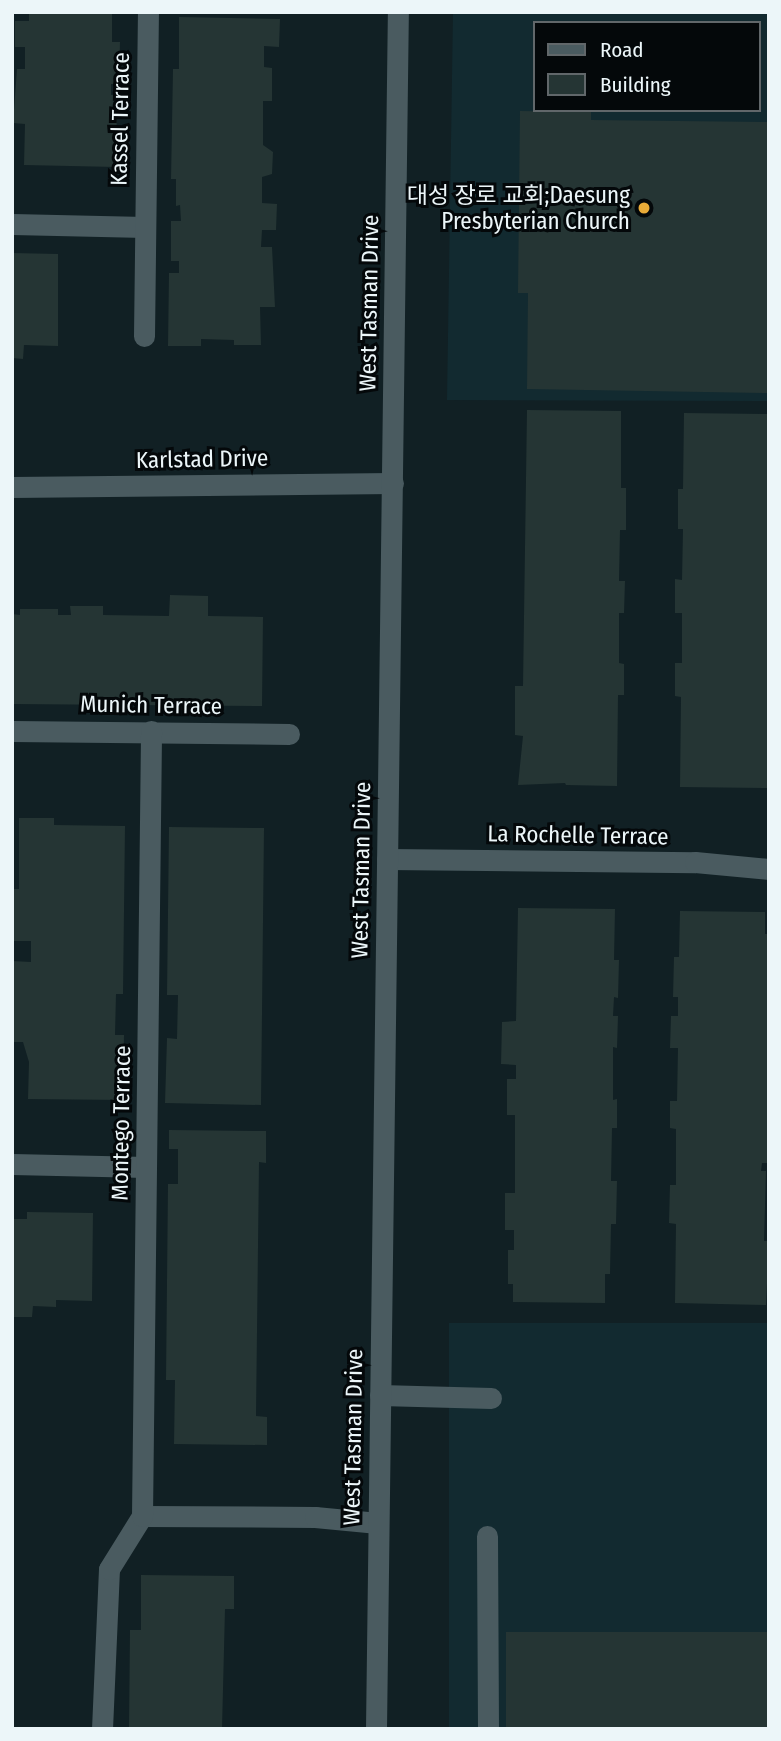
<!DOCTYPE html>
<html>
<head>
<meta charset="utf-8">
<style>
	body { margin:0 }
	#map { position:relative; width:781px; height:1741px; overflow:hidden; background:#112024; font-family:"Fira Sans Condensed","Noto Sans KR",sans-serif }
	div>[style] { position:absolute }
	[style*='--x'] { left:calc(var(--x)*1px); top:calc(var(--y)*1px); width:calc(var(--w)*1px); rotate:calc(var(--a)*1deg) }
	.built>* { inset:0; background:#122a30; transform-origin:0 0 }
	.building>* { inset:0; background:#253534; transform-origin:0 0 }
	.minor>* { height:21px; margin:-10.5px; padding:0 10.5px; transform-origin:10.5px; border-radius:10.5px; background:#4a5b60 }
	.dots>* { width:19px; height:19px; translate:-50% -50%; box-sizing:border-box; border:4px solid #04080a; border-radius:50% }
	span { translate:-50% -50%; white-space:nowrap; text-align:center; line-height:1.15; -webkit-text-stroke:6px #04080a; paint-order:stroke }
	.street-label { font-size:23px; color:#ecf6f9 }
	.poi-label { font-size:23px; color:#ecf6f9 }
	.right { translate:-100% -50%; text-align:right }
	.frame { position:absolute; inset:0; border:14px solid #ecf6f9; pointer-events:none }
	.legend { position:absolute; left:533px; top:21px; width:228px; height:91px; box-sizing:border-box; background:#04080a; border:2px solid #61676a; margin:0; padding:9px 12px; list-style:none; font-size:21px; color:#ecf6f9 }
	.legend li { display:flex; align-items:center; gap:14px; height:35px }
	.legend b { width:35px; border:2px solid #61676a }
</style>
</head>
<body>
<div id="map">
	<div class="built">
		<div style="clip-path:polygon(evenodd,453px 12px,769px 12px,769px 401px,447px 400px,453px 12px,534px 23px,758px 23px,758px 110px,534px 110px,534px 23px)"></div>
		<div style="left:449px;top:1323px;width:320px;height:406px"></div>
	</div>
	<div class="building">
		<div style="clip-path:polygon(29px 12px,112px 12px,112px 42px,120px 42px,119px 84px,111px 84px,111px 95px,117px 95px,116px 167px,24px 165px,25px 124px,13px 123px,17px 69px,25px 69px,25px 47px,15px 47px,15px 21px,29px 21px)"></div>
		<div style="clip-path:polygon(179px 17px,280px 19px,279px 47px,264px 46px,264px 67px,272px 68px,272px 101px,263px 101px,263px 145px,273px 152px,272px 174px,262px 177px,262px 203px,277px 204px,276px 230px,262px 230px,261px 247px,272px 247px,275px 307px,260px 307px,261px 345px,234px 345px,234px 340px,201px 339px,201px 346px,168px 346px,169px 273px,179px 273px,179px 261px,171px 261px,171px 221px,181px 221px,180px 205px,176px 206px,176px 179px,171px 179px,173px 69px,179px 69px)"></div>
		<div style="clip-path:polygon(520px 111px,591px 112px,591px 120px,769px 122px,769px 393px,527px 389px,528px 293px,518px 293px)"></div>
		<div style="clip-path:polygon(12px 253px,58px 254px,58px 346px,24px 345px,23px 359px,12px 358px)"></div>
		<div style="clip-path:polygon(527px 410px,621px 411px,621px 488px,626px 488px,626px 530px,620px 530px,619px 581px,625px 581px,624px 613px,619px 613px,619px 663px,624px 664px,624px 695px,618px 695px,617px 786px,566px 785px,565px 783px,518px 785px,523px 736px,515px 735px,515px 686px,523px 686px)"></div>
		<div style="clip-path:polygon(684px 413px,769px 414px,769px 788px,680px 787px,681px 697px,675px 696px,675px 663px,682px 663px,682px 613px,675px 613px,675px 579px,682px 580px,683px 529px,678px 529px,678px 489px,683px 489px)"></div>
		<div style="clip-path:polygon(170px 595px,208px 596px,208px 616px,263px 617px,262px 706px,12px 704px,12px 614px,20px 615px,20px 609px,58px 609px,58px 615px,71px 615px,70px 606px,103px 606px,103px 615px,169px 616px)"></div>
		<div style="clip-path:polygon(19px 818px,54px 818px,54px 825px,125px 826px,123px 994px,116px 994px,115px 1035px,124px 1035px,123px 1100px,28px 1099px,29px 1062px,23px 1042px,12px 1042px,12px 961px,31px 962px,31px 941px,12px 941px,12px 889px,19px 889px)"></div>
		<div style="clip-path:polygon(169px 827px,264px 828px,261px 1105px,165px 1103px,167px 1038px,177px 1039px,178px 995px,167px 995px)"></div>
		<div style="clip-path:polygon(518px 908px,615px 909px,614px 960px,619px 960px,618px 998px,614px 997px,613px 1016px,618px 1016px,617px 1048px,613px 1047px,613px 1100px,617px 1099px,617px 1128px,612px 1128px,611px 1181px,617px 1181px,616px 1224px,611px 1224px,610px 1274px,605px 1274px,605px 1303px,513px 1302px,513px 1284px,508px 1284px,508px 1250px,514px 1250px,514px 1230px,505px 1230px,505px 1193px,515px 1193px,515px 1115px,507px 1115px,507px 1079px,516px 1079px,516px 1065px,501px 1064px,502px 1022px,516px 1021px)"></div>
		<div style="clip-path:polygon(680px 911px,765px 912px,765px 934px,769px 934px,769px 1163px,762px 1163px,761px 1171px,766px 1171px,764px 1241px,769px 1241px,766px 1305px,675px 1303px,676px 1224px,669px 1223px,670px 1185px,676px 1185px,676px 1129px,670px 1128px,670px 1101px,677px 1101px,678px 1048px,670px 1048px,671px 1016px,678px 1016px,678px 997px,673px 997px,674px 957px,679px 957px)"></div>
		<div style="clip-path:polygon(169px 1130px,266px 1131px,266px 1163px,259px 1162px,256px 1416px,267px 1417px,267px 1445px,174px 1444px,175px 1380px,166px 1380px,168px 1184px,178px 1184px,178px 1149px,169px 1149px)"></div>
		<div style="clip-path:polygon(27px 1212px,93px 1213px,92px 1301px,56px 1300px,56px 1307px,33px 1306px,32px 1317px,12px 1317px,12px 1219px,27px 1219px)"></div>
		<div style="clip-path:polygon(141px 1575px,234px 1576px,234px 1609px,225px 1609px,222px 1729px,129px 1729px,130px 1630px,141px 1630px)"></div>
		<div style="left:506px;top:1632px;width:263px;height:97px"></div>
	</div>
	<div class="minor">
		<div style="--x:12;--y:224;--w:133;--a:1.3"></div>
		<div style="--x:144;--y:336;--w:324;--a:-89.3"></div>
		<div style="--x:12;--y:487;--w:381;--a:-0.6"></div>
		<div style="--x:12;--y:731;--w:277;--a:0.6"></div>
		<div style="--x:387;--y:859;--w:308;--a:0.6"></div>
		<div style="--x:695;--y:862;--w:74;--a:5.4"></div>
		<div style="--x:12;--y:1164;--w:134;--a:1.3"></div>
		<div style="--x:380;--y:1395;--w:111;--a:1.5"></div>
		<div style="--x:142;--y:1516;--w:173;--a:0.3"></div>
		<div style="--x:315;--y:1517;--w:63;--a:5.4"></div>
		<div style="--x:487;--y:1536;--w:193;--a:89.7"></div>
		<div style="--x:102;--y:1729;--w:160;--a:-87.5"></div>
		<div style="--x:109;--y:1569;--w:62;--a:-58.1"></div>
		<div style="--x:142;--y:1516;--w:785;--a:-89.34"></div>
		<div style="--x:376;--y:1729;--w:1717;--a:-89.27"></div>
	</div>
	<div class="dots">
		<div style="left:644px;top:208px;background:#e9ab38"></div>
	</div>
	<div class="street-label">
		<span style="left:120px;top:119px;rotate:-89deg">Kassel Terrace</span>
		<span style="left:369px;top:303px;rotate:-89deg">West Tasman Drive</span>
		<span style="left:202px;top:459px;rotate:-1deg">Karlstad Drive</span>
		<span style="left:151px;top:705px;rotate:1deg">Munich Terrace</span>
		<span style="left:578px;top:835px;rotate:1deg">La Rochelle Terrace</span>
		<span style="left:361px;top:870px;rotate:-89deg">West Tasman Drive</span>
		<span style="left:121px;top:1123px;rotate:-89deg">Montego Terrace</span>
		<span style="left:353px;top:1437px;rotate:-89deg">West Tasman Drive</span>
	</div>
	<div class="poi-label">
		<span class="right" style="left:630px;top:208px">대성 장로 교회;Daesung<br>Presbyterian Church</span>
	</div>
	<div class="frame"></div>
	<ul class="legend">
	<li><b style="height:9px;background:#4a5b60"></b>Road</li>
	<li><b style="height:19px;background:#253534"></b>Building</li>
	</ul>
</div>
</body>
</html>
